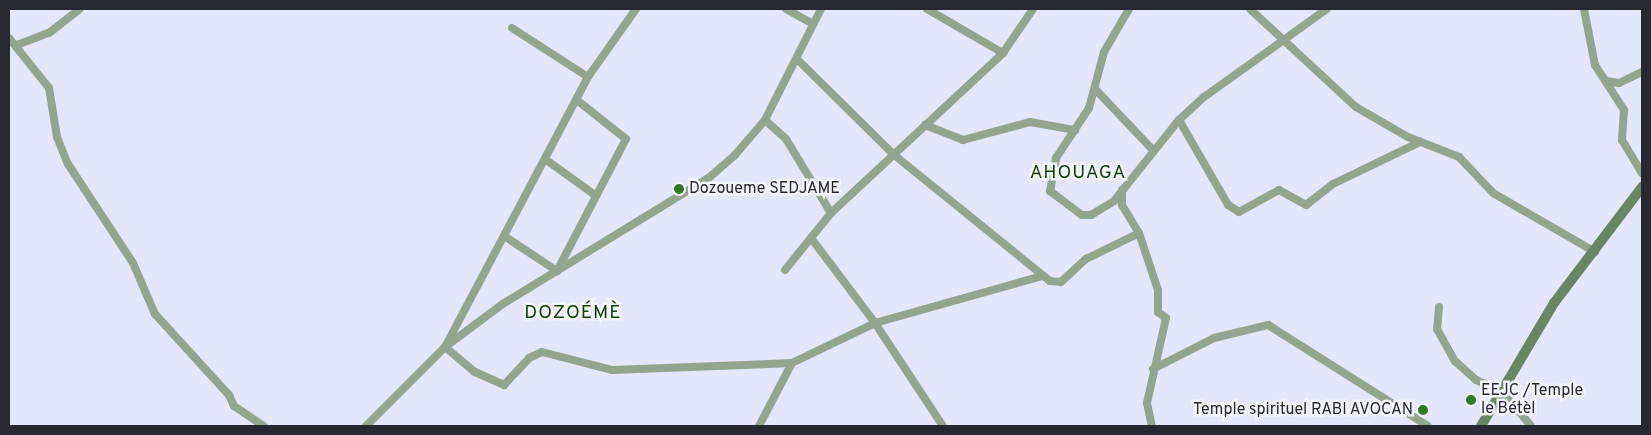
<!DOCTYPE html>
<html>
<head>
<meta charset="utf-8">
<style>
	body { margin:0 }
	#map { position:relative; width:1651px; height:435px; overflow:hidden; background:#e4e6fc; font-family:Overpass,sans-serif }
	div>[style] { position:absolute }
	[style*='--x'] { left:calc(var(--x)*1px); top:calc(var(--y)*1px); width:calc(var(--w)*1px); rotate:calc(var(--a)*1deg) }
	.street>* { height:8px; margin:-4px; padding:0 4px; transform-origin:4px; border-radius:4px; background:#92a68e }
	.secondary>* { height:10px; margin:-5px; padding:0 5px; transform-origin:5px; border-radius:5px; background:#688662 }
	.dots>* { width:14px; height:14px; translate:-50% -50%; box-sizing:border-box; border:2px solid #f4f5fa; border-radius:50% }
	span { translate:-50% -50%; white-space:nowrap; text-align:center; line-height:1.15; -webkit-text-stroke:5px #f4f5fa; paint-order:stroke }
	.poi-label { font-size:16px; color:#262731 }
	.left { translate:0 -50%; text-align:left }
	.right { translate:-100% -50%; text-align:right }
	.quarter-label { font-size:19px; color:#0e3f04; letter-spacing:1px }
	.frame { position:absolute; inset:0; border:10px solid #262731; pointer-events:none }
</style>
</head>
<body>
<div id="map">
	<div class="street">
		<div style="--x:786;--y:9;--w:31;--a:29"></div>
		<div style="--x:821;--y:9;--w:124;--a:116.8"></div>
		<div style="--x:765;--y:120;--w:46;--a:130.6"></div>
		<div style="--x:735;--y:155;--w:33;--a:139"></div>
		<div style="--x:710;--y:177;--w:241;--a:148.5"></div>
		<div style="--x:504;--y:303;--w:74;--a:143.3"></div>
		<div style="--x:445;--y:347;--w:39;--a:40"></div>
		<div style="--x:475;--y:372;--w:32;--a:24"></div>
		<div style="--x:504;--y:385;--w:37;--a:-47"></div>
		<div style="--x:529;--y:358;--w:14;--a:-25"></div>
		<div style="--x:542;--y:352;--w:72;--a:14.4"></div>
		<div style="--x:612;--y:370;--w:180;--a:-2.2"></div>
		<div style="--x:792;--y:363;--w:92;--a:-25.7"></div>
		<div style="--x:875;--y:323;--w:173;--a:-15.7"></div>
		<div style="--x:927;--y:9;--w:88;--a:30.1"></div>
		<div style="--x:1129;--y:9;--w:50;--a:120.2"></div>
		<div style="--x:1104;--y:52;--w:58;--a:105"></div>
		<div style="--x:1089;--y:108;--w:60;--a:123.4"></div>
		<div style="--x:1056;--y:158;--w:34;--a:100"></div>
		<div style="--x:1050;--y:191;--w:40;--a:37"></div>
		<div style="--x:1082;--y:215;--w:9;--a:0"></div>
		<div style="--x:1091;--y:215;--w:27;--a:-31"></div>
		<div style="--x:1114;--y:201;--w:104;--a:-51.3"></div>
		<div style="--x:1179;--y:120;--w:34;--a:-43"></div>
		<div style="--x:1204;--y:97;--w:151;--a:-35.6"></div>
		<div style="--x:1250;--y:9;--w:144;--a:42.8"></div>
		<div style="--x:1356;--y:107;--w:60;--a:30"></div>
		<div style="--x:1408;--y:137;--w:55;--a:21.4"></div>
		<div style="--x:1459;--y:157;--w:50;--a:46.6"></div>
		<div style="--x:1493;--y:193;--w:118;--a:30"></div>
		<div style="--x:1584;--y:9;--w:57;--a:78.9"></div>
		<div style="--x:1595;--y:65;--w:54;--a:57.2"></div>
		<div style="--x:1624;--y:110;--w:30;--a:94"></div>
		<div style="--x:1622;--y:140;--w:39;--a:59"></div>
		<div style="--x:512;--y:28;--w:90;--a:32.8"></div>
		<div style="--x:9;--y:38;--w:64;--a:51.3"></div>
		<div style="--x:49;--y:88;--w:50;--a:80.7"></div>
		<div style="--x:57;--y:137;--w:29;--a:68"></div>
		<div style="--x:68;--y:164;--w:118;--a:56.7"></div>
		<div style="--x:133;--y:263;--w:56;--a:66.7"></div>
		<div style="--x:155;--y:314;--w:110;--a:47.6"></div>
		<div style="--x:229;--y:395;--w:12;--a:66"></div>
		<div style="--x:234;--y:406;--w:36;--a:34"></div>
		<div style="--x:17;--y:45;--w:34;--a:-21"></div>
		<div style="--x:49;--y:33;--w:39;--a:-38"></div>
		<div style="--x:797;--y:59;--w:135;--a:44.7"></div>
		<div style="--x:893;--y:154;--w:202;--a:39"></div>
		<div style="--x:1050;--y:281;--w:11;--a:5"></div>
		<div style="--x:1061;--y:282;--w:34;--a:-43"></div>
		<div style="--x:1086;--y:259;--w:59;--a:-26.1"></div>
		<div style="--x:1606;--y:81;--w:13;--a:9"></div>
		<div style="--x:1619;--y:83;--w:25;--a:-26"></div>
		<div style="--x:1096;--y:90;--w:83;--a:46.5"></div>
		<div style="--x:765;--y:120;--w:28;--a:42"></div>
		<div style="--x:786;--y:139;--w:87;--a:58.7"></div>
		<div style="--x:1179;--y:120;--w:98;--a:60"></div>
		<div style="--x:1228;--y:205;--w:13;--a:32"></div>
		<div style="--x:1239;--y:212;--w:46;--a:-28.8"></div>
		<div style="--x:1279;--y:190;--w:31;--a:29"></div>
		<div style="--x:1306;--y:205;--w:34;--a:-38"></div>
		<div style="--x:1333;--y:184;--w:97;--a:-25.8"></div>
		<div style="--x:925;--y:125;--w:41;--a:21.5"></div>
		<div style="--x:963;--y:140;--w:69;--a:-15"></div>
		<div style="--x:1030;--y:122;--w:46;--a:10.1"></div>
		<div style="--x:545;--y:159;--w:62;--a:35.8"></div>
		<div style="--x:1122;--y:190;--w:15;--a:90"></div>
		<div style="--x:1122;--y:205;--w:33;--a:59"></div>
		<div style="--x:1139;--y:233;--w:60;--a:71.6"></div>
		<div style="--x:1158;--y:290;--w:22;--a:90"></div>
		<div style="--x:1158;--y:312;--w:10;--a:37"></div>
		<div style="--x:1166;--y:318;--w:87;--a:102.6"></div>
		<div style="--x:1147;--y:403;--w:24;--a:78"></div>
		<div style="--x:504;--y:236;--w:64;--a:33.4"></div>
		<div style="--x:557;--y:271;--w:149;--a:-62.4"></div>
		<div style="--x:626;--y:139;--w:63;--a:-141.5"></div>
		<div style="--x:811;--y:238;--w:106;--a:53"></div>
		<div style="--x:875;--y:323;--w:123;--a:56.6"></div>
		<div style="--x:785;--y:270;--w:73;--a:-51.1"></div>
		<div style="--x:831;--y:213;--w:235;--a:-42.9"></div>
		<div style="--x:1003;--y:53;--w:53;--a:-55.7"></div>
		<div style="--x:1439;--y:307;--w:22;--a:95"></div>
		<div style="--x:1437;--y:329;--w:37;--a:61"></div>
		<div style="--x:1455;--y:361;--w:28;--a:42"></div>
		<div style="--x:1476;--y:380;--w:28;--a:23"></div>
		<div style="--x:1502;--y:391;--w:45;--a:50.4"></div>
		<div style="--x:1153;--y:369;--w:68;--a:-26.9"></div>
		<div style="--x:1214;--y:338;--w:56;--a:-13.5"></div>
		<div style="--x:1268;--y:325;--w:189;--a:32.3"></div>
		<div style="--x:366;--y:426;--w:112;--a:-45"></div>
		<div style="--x:445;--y:347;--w:306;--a:-62.1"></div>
		<div style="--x:588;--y:77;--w:83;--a:-54.8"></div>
		<div style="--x:759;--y:426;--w:71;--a:-62.4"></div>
	</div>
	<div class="secondary">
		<div style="--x:1481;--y:426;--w:143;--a:-59.3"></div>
		<div style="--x:1554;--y:303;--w:146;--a:-52.8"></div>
	</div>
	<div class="dots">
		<div style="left:679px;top:189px;background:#2f7a20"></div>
		<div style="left:1471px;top:400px;background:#2f7a20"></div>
		<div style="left:1423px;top:410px;background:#2f7a20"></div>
	</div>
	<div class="poi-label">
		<span class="left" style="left:689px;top:189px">Dozoueme SEDJAME</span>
		<span class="left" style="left:1481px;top:400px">EEJC /Temple<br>le Bétèl</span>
		<span class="right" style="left:1413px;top:410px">Temple spirituel RABI AVOCAN</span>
	</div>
	<div class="quarter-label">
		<span style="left:1078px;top:174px">AHOUAGA</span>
		<span style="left:573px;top:314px">DOZOÉMÈ</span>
	</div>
	<div class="frame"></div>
</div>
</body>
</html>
